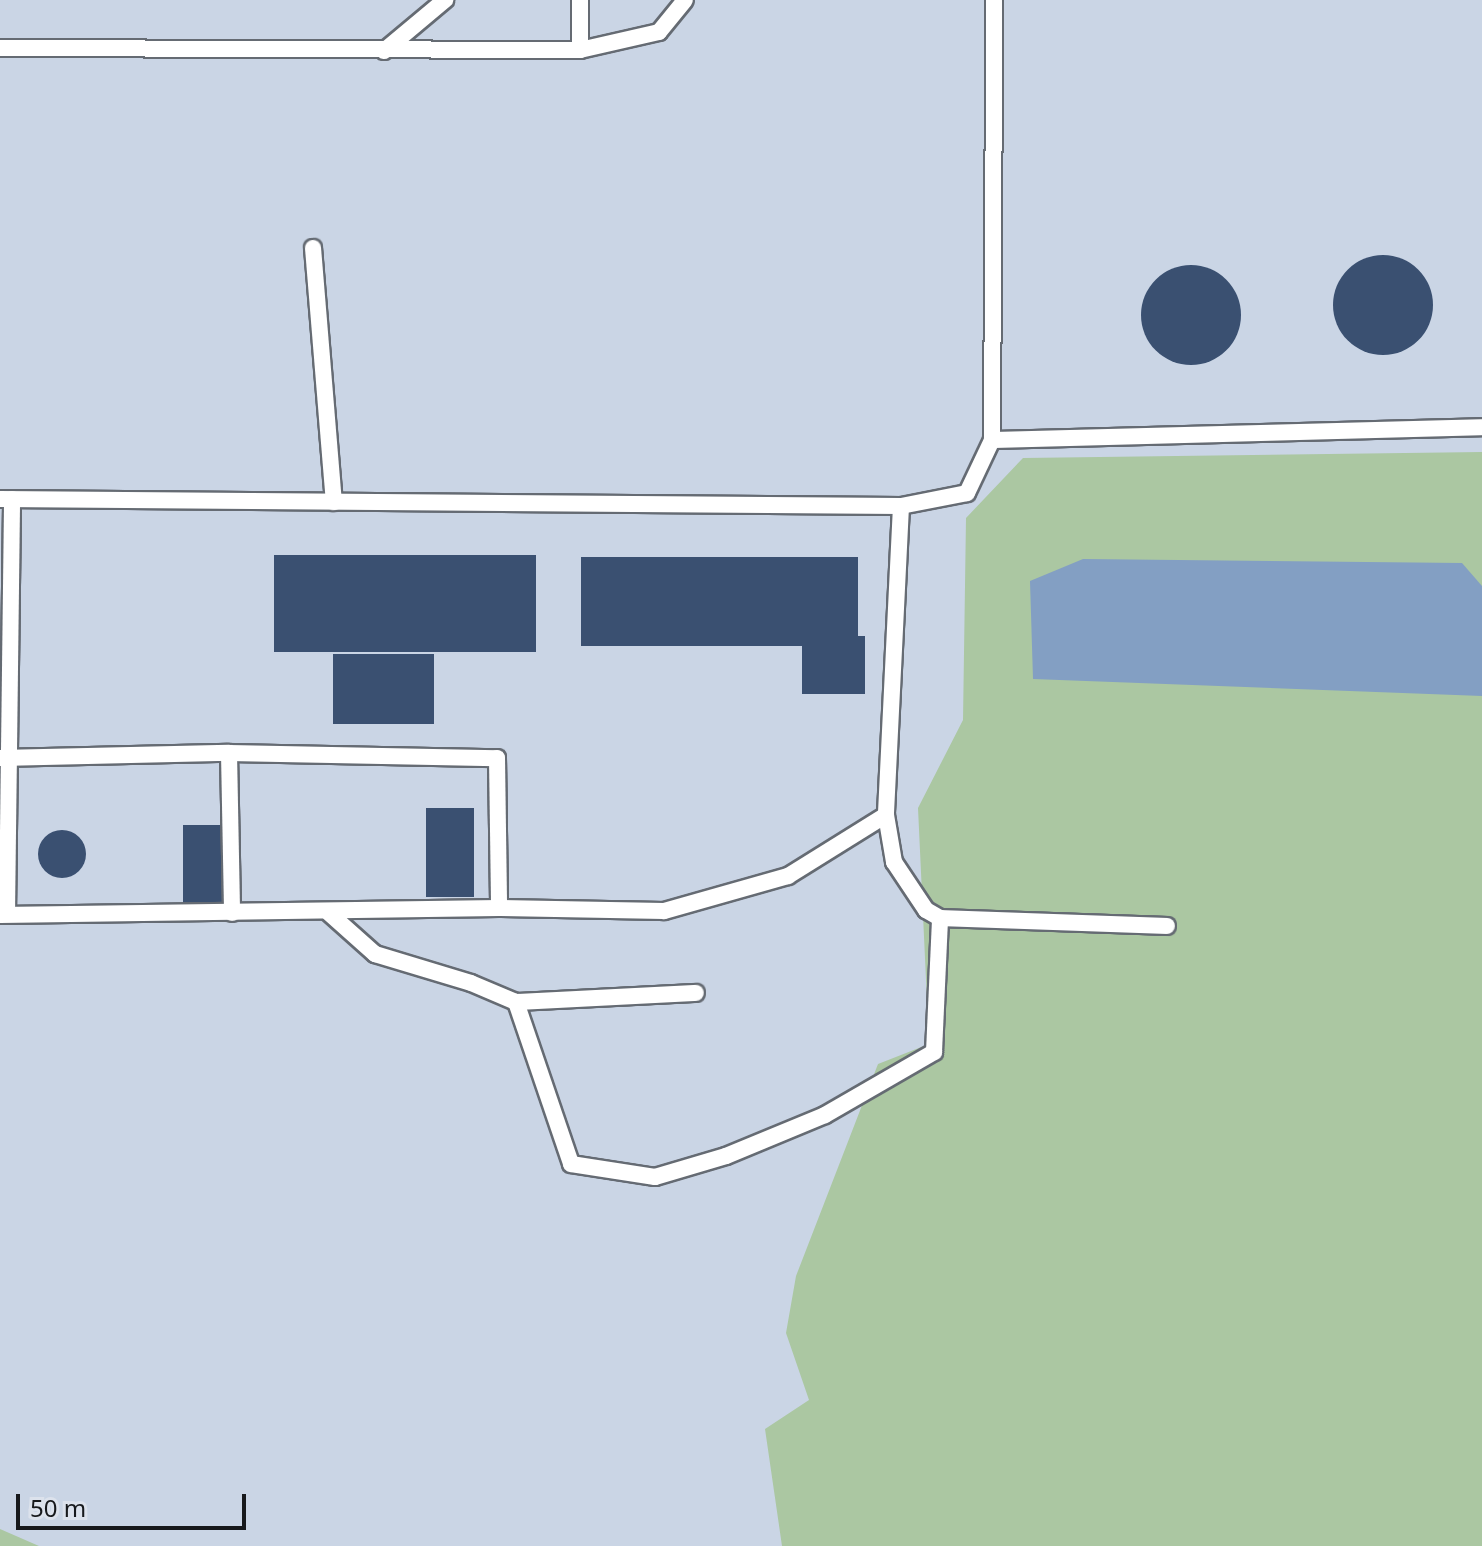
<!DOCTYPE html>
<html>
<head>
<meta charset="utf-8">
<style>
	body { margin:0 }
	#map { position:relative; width:1482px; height:1546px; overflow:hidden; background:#dce2ec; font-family:"Noto Sans",sans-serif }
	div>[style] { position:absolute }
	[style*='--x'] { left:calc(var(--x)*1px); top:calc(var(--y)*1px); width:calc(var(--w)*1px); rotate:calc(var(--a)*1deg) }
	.built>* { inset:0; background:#cad5e5; transform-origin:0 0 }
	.green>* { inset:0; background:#abc7a2 }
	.water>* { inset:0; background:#839fc3 }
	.building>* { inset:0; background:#3a5071; transform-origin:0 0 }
	.round { border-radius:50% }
	.roads { filter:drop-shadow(2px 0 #656b73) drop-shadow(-2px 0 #656b73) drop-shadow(0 2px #656b73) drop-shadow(0 -2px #656b73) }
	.service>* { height:16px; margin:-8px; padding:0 8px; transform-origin:8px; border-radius:8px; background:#fff }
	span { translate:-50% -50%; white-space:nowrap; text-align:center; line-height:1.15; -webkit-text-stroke:8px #dce2ec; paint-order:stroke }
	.scale { position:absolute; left:16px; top:1494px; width:230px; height:36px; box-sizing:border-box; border:4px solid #17191c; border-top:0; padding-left:10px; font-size:24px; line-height:28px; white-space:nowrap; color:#17191c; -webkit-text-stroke:6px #dce2ec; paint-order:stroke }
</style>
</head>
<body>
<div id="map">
	<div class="built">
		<div style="left:0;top:0;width:1482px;height:1546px"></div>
	</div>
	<div class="green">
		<div style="clip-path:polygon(1482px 452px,1482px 1546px,782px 1546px,765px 1429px,809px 1400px,786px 1333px,796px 1276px,878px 1064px,929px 1044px,918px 808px,963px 720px,966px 518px,1023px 458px)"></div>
		<div style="clip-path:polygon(0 1529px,39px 1546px,0 1546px)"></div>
	</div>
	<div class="water">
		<div style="clip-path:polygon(1083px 559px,1462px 563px,1482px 586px,1482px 696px,1033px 679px,1030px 581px)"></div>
	</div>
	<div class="building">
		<div class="round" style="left:1333px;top:255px;width:100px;height:100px"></div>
		<div class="round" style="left:1141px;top:265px;width:100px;height:100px"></div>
		<div style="left:274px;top:555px;width:262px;height:97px"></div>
		<div style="clip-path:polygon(581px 557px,858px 557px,858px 636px,865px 636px,865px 694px,802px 694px,802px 646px,581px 646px)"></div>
		<div style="left:333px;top:654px;width:101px;height:70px"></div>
		<div style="left:426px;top:808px;width:48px;height:89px"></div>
		<div style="left:183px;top:825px;width:45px;height:84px"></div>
		<div class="round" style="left:38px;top:830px;width:48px;height:48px"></div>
	</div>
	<div class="roads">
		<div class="service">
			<div style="--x:580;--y:0;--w:50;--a:90"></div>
			<div style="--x:0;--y:48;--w:580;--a:0.2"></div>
			<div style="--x:580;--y:50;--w:81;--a:-12.8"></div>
			<div style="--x:659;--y:32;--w:41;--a:-50.9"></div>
			<div style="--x:384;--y:51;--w:80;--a:-39.9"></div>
			<div style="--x:313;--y:248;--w:255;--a:85.3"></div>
			<div style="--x:992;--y:440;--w:490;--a:-1.5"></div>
			<div style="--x:0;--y:499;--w:901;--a:0.45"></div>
			<div style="--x:901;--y:506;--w:67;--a:-11.1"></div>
			<div style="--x:967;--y:493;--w:59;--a:-64.7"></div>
			<div style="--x:992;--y:440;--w:440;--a:-89.7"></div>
			<div style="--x:901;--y:506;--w:309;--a:92.8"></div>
			<div style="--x:886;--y:815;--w:48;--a:80.3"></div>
			<div style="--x:894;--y:862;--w:58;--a:56.3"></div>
			<div style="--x:926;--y:910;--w:16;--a:30"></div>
			<div style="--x:940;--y:918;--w:227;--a:2"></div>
			<div style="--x:229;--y:753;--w:160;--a:88.9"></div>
			<div style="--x:0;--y:758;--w:229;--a:-1.3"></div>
			<div style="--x:229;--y:753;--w:268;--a:1.1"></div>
			<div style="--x:497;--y:758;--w:150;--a:89.2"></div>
			<div style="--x:329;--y:913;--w:62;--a:41.7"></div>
			<div style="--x:375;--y:954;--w:100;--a:16.8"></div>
			<div style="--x:471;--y:983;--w:49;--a:22.9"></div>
			<div style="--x:516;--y:1002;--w:180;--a:-2.9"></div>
			<div style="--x:7;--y:914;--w:415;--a:-89.3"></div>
			<div style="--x:0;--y:915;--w:499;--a:-0.8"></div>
			<div style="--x:499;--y:908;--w:165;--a:1"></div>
			<div style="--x:664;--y:911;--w:129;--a:-15.8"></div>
			<div style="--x:788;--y:876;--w:115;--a:-31.9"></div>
			<div style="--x:516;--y:1002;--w:171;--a:71.2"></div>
			<div style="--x:571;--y:1164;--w:85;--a:8.8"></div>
			<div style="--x:655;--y:1177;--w:74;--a:-16.5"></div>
			<div style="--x:726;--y:1156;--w:107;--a:-22.5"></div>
			<div style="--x:825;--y:1115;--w:126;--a:-30"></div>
			<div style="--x:934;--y:1052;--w:134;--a:-87.4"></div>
		</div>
	</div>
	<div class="scale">50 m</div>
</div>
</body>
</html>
